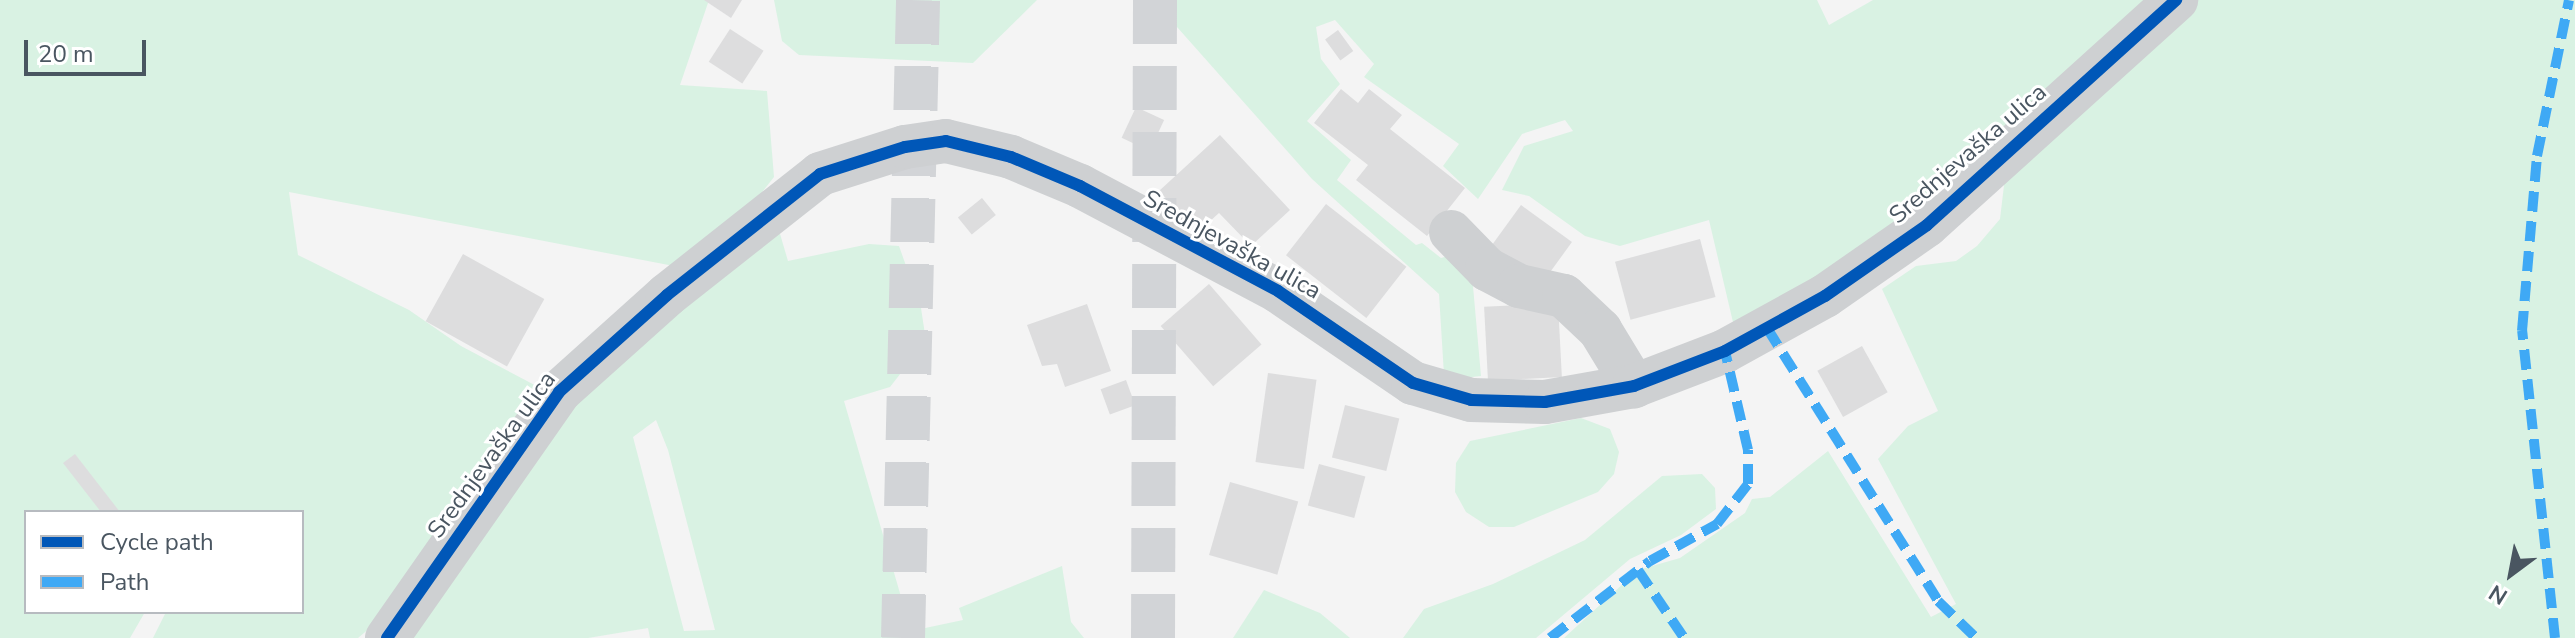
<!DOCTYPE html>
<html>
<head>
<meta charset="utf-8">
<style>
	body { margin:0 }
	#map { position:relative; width:2575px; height:638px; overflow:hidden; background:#f4f4f4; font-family:"Nunito Sans",sans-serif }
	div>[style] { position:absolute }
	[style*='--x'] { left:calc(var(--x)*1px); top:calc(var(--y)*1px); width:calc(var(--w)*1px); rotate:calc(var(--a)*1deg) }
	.green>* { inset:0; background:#d9f2e3 }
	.building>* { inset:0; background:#ddddde; transform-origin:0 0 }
	.highway-tunnel>* { height:44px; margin-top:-22px; transform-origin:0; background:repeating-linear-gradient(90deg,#d2d4d7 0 44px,transparent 0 66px) }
	.minor>* { height:44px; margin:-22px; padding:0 22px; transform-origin:22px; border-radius:22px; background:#ced0d2 }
	.quiet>* { height:10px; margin-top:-5px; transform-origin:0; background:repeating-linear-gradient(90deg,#3fa9f5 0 20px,transparent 0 30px) }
	.cycleway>* { height:12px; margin:-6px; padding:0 6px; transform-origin:6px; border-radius:6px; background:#0057b8 }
	span { translate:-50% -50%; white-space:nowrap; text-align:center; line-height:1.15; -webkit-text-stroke:6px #fff; paint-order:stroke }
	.street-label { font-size:24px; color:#4a5661 }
	.legend { position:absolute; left:24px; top:510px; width:280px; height:104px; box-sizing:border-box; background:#fff; border:2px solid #b7bbc0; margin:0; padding:10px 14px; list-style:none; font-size:24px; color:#4a5661 }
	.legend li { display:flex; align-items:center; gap:16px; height:40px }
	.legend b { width:40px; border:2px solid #b7bbc0 }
	.north { position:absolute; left:2471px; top:534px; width:80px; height:80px; -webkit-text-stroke:6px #fff; paint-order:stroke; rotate:212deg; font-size:22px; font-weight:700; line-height:32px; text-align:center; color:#4a5661 }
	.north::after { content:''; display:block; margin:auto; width:28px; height:36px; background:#4a5661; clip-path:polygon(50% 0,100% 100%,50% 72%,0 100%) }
	.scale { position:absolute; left:24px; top:40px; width:122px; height:36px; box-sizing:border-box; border:4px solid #4a5661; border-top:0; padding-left:10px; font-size:24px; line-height:28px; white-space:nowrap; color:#4a5661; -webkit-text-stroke:6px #fff; paint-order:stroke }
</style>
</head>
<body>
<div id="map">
	<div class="green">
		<div style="clip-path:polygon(0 0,709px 0,680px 85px,767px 91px,774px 177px,751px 206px,679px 267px,289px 192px,298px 255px,409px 310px,461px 346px,546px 391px,383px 617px,358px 638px,153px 638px,166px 612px,302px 612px,302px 512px,26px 512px,26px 612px,145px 612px,130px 638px,0 638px)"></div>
		<div style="clip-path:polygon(774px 0,1037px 0,973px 63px,799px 55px,782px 41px)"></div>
		<div style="clip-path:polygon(1153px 0,1817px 0,1829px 25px,1873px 0,2152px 0,1965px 178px,1736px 335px,1709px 220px,1620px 246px,1585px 236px,1529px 196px,1502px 190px,1524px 146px,1573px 131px,1565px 120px,1522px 134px,1478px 199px,1443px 166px,1459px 144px,1364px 77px,1374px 64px,1335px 20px,1316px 27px,1321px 59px,1340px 84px,1307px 121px,1351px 160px,1337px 180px,1416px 245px,1422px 243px,1441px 258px,1462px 252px,1472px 275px,1481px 376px,1472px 377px,1469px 385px,1444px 375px,1439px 294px,1312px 179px)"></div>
		<div style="clip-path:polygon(2193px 0,2575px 0,2575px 638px,1564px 638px,1638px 570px,1680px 558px,1745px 513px,1752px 499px,1770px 497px,1828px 451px,1931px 617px,1956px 604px,1878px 459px,1908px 426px,1938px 411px,1882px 289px,1916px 266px,1956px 261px,1977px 246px,2000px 219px,2005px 177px)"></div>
		<div style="clip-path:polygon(evenodd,778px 227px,788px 261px,869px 244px,899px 246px,921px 308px,926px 341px,890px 387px,844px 401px,911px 631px,963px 620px,959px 608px,1062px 566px,1071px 622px,1084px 638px,650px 638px,648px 628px,588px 638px,406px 638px,536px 442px,641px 329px,778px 227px,656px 420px,668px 450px,715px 630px,684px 631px,633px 437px,656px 420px)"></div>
		<div style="clip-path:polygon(1581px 418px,1610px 429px,1619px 452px,1614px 474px,1598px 492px,1514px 527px,1489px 527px,1466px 512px,1455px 492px,1456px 463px,1470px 441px)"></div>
		<div style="clip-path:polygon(1702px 474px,1715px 488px,1716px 509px,1681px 535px,1630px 559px,1536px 638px,1403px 638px,1424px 609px,1493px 584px,1585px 540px,1662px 476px)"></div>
		<div style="clip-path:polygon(1264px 590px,1320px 613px,1350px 638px,1233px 638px)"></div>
	</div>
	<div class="building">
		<div style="clip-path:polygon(704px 0,742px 0,731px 18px)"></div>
		<div style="left:730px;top:29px;width:40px;height:39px;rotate:33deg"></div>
		<div style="left:1338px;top:30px;width:26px;height:16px;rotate:54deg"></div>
		<div style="clip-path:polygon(1341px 89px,1358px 103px,1369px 89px,1402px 115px,1390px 129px,1465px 188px,1427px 236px,1356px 180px,1368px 165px,1314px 123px)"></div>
		<div style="left:1136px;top:107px;width:31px;height:34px;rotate:25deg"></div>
		<div style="clip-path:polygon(1220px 135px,1290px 210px,1251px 246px,1219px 213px,1198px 232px,1159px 191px)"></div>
		<div style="left:982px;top:198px;width:22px;height:31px;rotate:51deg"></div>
		<div style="left:1326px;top:204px;width:102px;height:65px;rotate:38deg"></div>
		<div style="left:1521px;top:205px;width:63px;height:50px;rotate:36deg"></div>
		<div style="left:1700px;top:239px;width:60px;height:88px;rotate:75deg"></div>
		<div style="left:463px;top:254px;width:93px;height:77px;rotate:29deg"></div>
		<div style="left:1209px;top:284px;width:80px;height:64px;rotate:49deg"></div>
		<div style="left:1558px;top:303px;width:74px;height:74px;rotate:87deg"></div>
		<div style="clip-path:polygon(1087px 304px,1111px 371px,1065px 387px,1057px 364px,1042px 366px,1027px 325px)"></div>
		<div style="left:1862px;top:346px;width:53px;height:51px;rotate:61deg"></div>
		<div style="left:1268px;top:373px;width:49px;height:90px;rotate:8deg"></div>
		<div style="left:1126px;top:380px;width:27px;height:27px;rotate:70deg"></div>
		<div style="left:1345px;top:405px;width:56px;height:54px;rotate:14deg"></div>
		<div style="clip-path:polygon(75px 454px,120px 512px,101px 512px,63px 463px)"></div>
		<div style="left:1319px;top:464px;width:48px;height:43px;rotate:15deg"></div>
		<div style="left:1230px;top:482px;width:71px;height:76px;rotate:16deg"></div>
	</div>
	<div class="highway-tunnel">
		<div style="--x:903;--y:638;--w:638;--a:-88.65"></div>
		<div style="--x:1153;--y:638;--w:638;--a:-89.82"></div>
	</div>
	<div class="minor">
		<div style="--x:1451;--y:232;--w:52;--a:45.8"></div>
		<div style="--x:1487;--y:269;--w:36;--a:28"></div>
		<div style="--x:1519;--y:286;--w:46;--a:12.5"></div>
		<div style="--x:1564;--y:296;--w:50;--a:43.4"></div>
		<div style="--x:1600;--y:330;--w:66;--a:58.7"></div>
		<div style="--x:387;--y:638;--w:300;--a:-55"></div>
		<div style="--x:559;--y:392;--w:145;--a:-41.9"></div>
		<div style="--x:667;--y:295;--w:195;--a:-38.3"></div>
		<div style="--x:820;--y:174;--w:89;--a:-17.6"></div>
		<div style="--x:905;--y:147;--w:41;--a:-8.3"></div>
		<div style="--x:946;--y:141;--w:67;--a:13.8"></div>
		<div style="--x:1011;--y:157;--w:75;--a:22.8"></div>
		<div style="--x:1080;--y:186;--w:224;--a:27.9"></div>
		<div style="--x:1278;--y:291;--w:163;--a:34.3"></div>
		<div style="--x:1413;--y:383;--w:60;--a:16.3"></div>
		<div style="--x:1471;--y:400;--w:74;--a:1.5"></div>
		<div style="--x:1545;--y:402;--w:90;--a:-10.2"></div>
		<div style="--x:1634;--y:386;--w:97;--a:-21"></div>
		<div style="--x:1725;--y:351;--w:114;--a:-28.8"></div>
		<div style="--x:1825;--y:296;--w:124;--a:-34.8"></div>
		<div style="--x:1927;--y:225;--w:336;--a:-42.1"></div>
	</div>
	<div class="quiet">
		<div style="--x:1767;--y:328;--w:322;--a:57.9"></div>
		<div style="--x:1938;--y:601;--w:53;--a:44.2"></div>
		<div style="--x:1638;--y:570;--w:82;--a:55.9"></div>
		<div style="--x:1550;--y:638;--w:126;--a:-37.6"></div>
		<div style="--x:1650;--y:561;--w:77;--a:-28.9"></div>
		<div style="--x:1717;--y:524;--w:51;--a:-52.2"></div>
		<div style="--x:1748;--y:484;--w:34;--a:-90"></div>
		<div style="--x:1748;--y:450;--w:102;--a:-103.1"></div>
		<div style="--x:2555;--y:638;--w:309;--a:-96.1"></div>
		<div style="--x:2522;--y:331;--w:176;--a:-85.1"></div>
		<div style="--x:2537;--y:156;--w:159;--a:-78.4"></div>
	</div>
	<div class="cycleway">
		<div style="--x:387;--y:638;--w:300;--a:-55"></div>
		<div style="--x:559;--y:392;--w:145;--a:-41.9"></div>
		<div style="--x:667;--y:295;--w:195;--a:-38.3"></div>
		<div style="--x:820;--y:174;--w:89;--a:-17.6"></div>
		<div style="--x:905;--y:147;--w:41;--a:-8.3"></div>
		<div style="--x:946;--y:141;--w:67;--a:13.8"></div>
		<div style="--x:1011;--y:157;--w:75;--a:22.8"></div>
		<div style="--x:1080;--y:186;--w:224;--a:27.9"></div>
		<div style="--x:1278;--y:291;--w:163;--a:34.3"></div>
		<div style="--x:1413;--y:383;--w:60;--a:16.3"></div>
		<div style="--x:1471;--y:400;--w:74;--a:1.5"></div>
		<div style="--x:1545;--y:402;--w:90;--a:-10.2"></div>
		<div style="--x:1634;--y:386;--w:97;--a:-21"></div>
		<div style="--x:1725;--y:351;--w:114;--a:-28.8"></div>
		<div style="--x:1825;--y:296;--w:124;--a:-34.8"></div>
		<div style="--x:1927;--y:225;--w:336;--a:-42.1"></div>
	</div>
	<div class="street-label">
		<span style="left:1968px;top:154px;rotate:-41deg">Srednjevaška ulica</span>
		<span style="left:1232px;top:245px;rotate:29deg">Srednjevaška ulica</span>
		<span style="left:492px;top:455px;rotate:-54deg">Srednjevaška ulica</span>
	</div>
	<ul class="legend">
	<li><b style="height:10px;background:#0057b8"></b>Cycle path</li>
	<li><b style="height:10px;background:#3fa9f5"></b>Path</li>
	</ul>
	<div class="north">N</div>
	<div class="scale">20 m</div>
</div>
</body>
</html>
